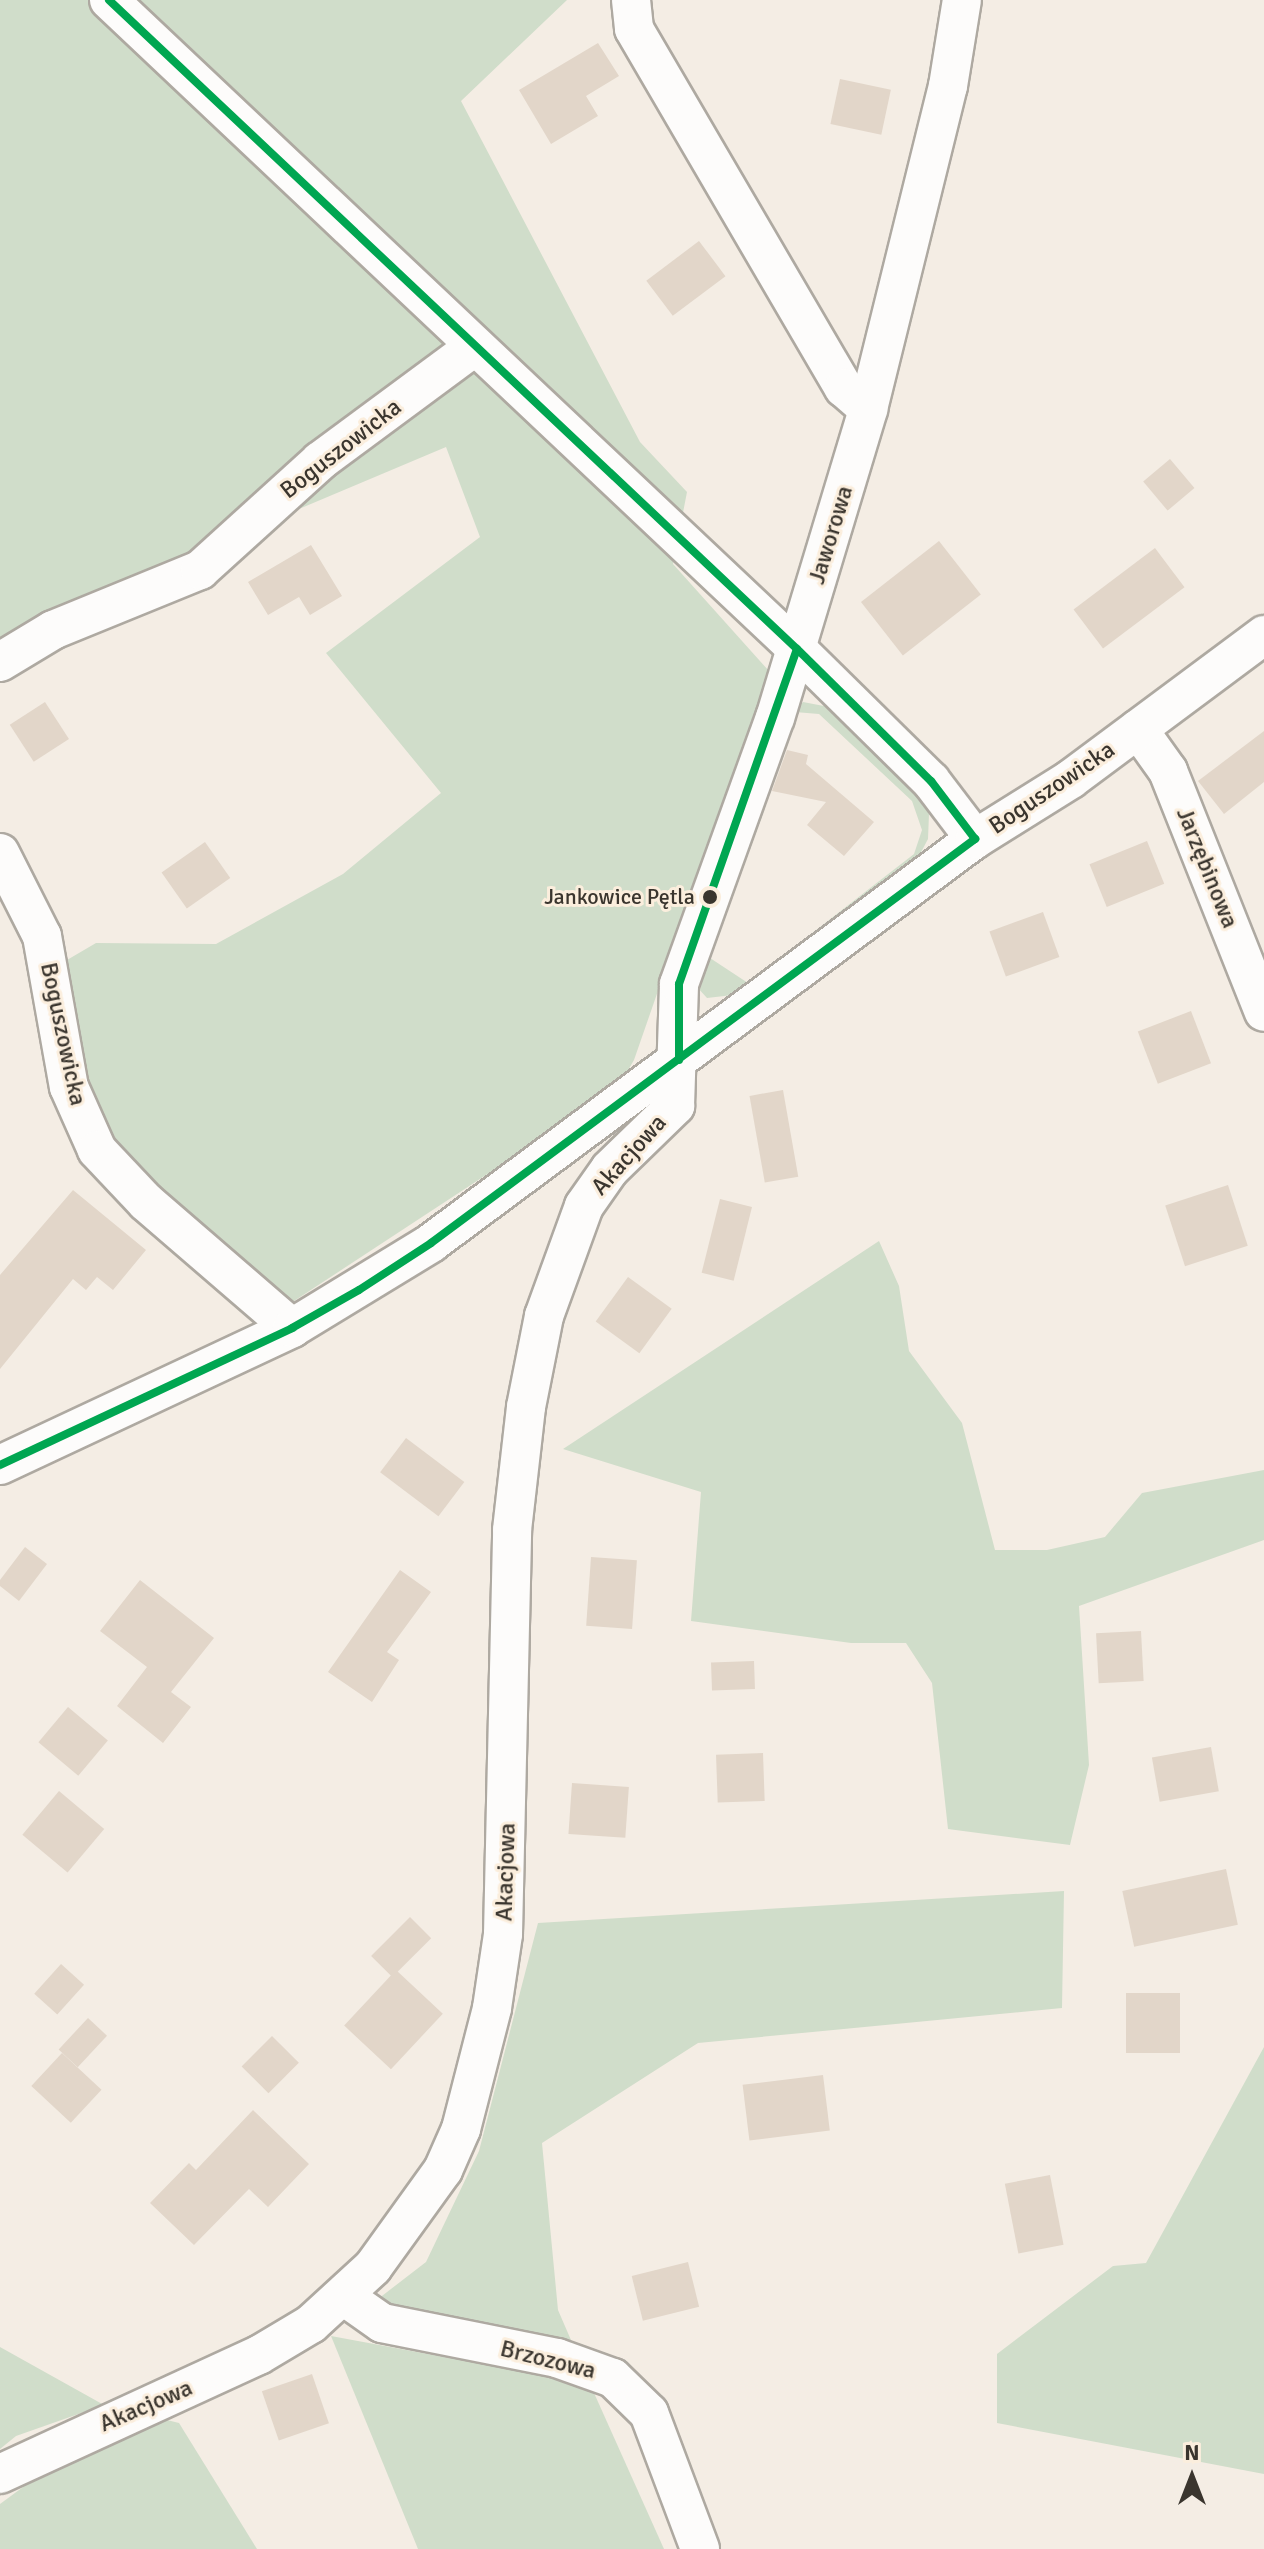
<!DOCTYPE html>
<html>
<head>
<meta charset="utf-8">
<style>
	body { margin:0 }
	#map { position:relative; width:1264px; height:2549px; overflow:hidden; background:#f4ede4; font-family:Signika,sans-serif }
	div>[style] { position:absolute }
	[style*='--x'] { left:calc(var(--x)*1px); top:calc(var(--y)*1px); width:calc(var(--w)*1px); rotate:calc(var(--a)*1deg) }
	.green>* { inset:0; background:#d0ddca }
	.building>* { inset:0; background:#e2d6c9; transform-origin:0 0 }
	.roads { filter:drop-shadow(2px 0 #aea9a1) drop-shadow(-2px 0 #aea9a1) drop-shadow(0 2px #aea9a1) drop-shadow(0 -2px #aea9a1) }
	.minor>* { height:38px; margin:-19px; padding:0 19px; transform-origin:19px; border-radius:19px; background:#fdfcfb }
	.bus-1>* { height:8px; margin:-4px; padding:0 4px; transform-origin:4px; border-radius:4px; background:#00a651 }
	.dots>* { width:22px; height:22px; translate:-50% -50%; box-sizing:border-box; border:4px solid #fbeedd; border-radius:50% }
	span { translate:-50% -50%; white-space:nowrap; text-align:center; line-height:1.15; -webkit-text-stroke:6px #fbeedd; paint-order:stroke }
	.bus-label { font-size:22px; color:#3a352e }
	.right { translate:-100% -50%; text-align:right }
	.street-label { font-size:24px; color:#3a352e }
	.north { position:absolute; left:1152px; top:2437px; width:80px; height:80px; -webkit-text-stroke:6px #fbeedd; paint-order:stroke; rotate:0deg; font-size:22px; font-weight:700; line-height:32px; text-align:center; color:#3a352e }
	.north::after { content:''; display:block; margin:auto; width:28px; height:36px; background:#3a352e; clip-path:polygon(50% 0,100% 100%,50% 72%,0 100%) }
</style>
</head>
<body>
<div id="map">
	<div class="green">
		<div style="clip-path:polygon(0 0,567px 0,461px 101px,640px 442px,687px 492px,673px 564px,769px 671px,634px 1060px,617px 1089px,291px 1303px,162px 1199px,113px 1143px,84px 1096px,67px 960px,96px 943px,216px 944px,343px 874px,441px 793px,326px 653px,480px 537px,446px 447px,178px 560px,0 648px)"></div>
		<div style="clip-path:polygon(803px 702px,829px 707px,914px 787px,929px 814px,928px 839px,918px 858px,733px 995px,707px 998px,697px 987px,754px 811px,765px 808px,710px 958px,748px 983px,914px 854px,922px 830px,912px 801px,819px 714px,795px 712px)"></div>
		<div style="clip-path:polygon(879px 1241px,899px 1286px,909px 1351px,962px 1423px,995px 1550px,1047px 1550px,1105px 1537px,1142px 1493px,1264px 1470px,1264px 1540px,1079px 1606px,1089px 1765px,1070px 1845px,948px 1829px,932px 1683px,906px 1643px,851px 1643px,691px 1621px,701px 1492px,563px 1449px)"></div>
		<div style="clip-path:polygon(1064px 1891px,1062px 2008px,698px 2043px,542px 2143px,558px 2310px,574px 2347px,393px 2313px,378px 2299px,426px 2262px,479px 2151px,538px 1923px)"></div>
		<div style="clip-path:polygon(1264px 2047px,1264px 2474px,997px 2423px,997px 2354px,1113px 2266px,1146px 2263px)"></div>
		<div style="clip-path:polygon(331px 2336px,590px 2384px,664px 2549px,418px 2549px)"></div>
		<div style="clip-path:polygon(0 2347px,104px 2405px,16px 2436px,0 2449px)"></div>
		<div style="clip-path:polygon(159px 2418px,179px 2423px,257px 2549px,0 2549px,0 2504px,68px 2454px)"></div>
	</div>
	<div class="building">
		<div style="clip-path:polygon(598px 43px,619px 76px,586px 96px,598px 116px,551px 144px,519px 90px)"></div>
		<div style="left:840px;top:79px;width:52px;height:46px;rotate:12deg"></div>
		<div style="left:699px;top:241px;width:44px;height:66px;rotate:53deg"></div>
		<div style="left:1170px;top:459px;width:38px;height:35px;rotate:50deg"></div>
		<div style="left:939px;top:541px;width:68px;height:99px;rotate:52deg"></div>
		<div style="clip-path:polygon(311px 545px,342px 596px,310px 615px,299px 597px,268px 615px,248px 582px)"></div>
		<div style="left:1155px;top:548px;width:49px;height:102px;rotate:53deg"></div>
		<div style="left:45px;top:702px;width:44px;height:42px;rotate:57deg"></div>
		<div style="clip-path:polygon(1264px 731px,1264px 782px,1224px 814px,1198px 781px)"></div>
		<div style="clip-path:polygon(787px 750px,808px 755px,806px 764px,874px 822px,844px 856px,807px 825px,826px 802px,772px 791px)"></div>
		<div style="left:1147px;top:841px;width:46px;height:62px;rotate:68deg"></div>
		<div style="left:205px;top:842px;width:44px;height:53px;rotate:55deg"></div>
		<div style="left:1043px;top:912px;width:48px;height:57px;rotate:70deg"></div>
		<div style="left:1191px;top:1011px;width:56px;height:57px;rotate:69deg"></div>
		<div style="left:783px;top:1090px;width:88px;height:34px;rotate:80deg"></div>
		<div style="left:1228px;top:1185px;width:64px;height:66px;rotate:72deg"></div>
		<div style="clip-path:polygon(73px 1190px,146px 1250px,113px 1290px,97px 1277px,86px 1290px,73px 1279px,0 1369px,0 1275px)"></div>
		<div style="left:720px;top:1199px;width:33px;height:76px;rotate:14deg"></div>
		<div style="left:628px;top:1277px;width:54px;height:55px;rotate:36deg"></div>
		<div style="left:406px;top:1438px;width:73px;height:43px;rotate:37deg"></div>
		<div style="clip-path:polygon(25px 1547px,47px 1564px,19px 1601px,0 1586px,0 1580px)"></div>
		<div style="left:591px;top:1557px;width:46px;height:69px;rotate:4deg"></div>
		<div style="clip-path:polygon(400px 1570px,431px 1592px,387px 1652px,399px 1660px,372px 1702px,328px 1672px)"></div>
		<div style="clip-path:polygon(140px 1580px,214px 1638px,171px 1692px,191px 1707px,163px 1743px,117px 1706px,147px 1667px,100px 1631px)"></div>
		<div style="left:1141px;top:1631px;width:50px;height:45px;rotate:87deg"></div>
		<div style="left:754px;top:1661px;width:28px;height:43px;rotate:88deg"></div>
		<div style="left:68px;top:1707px;width:52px;height:46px;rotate:40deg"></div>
		<div style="left:1211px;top:1747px;width:45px;height:60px;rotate:80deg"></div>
		<div style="left:763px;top:1753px;width:48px;height:47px;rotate:88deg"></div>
		<div style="left:572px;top:1783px;width:57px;height:51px;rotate:4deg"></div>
		<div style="left:59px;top:1791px;width:59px;height:57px;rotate:40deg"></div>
		<div style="left:1226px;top:1869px;width:57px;height:106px;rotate:78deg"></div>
		<div style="left:410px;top:1917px;width:30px;height:55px;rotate:45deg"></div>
		<div style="left:61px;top:1964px;width:31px;height:40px;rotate:42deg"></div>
		<div style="left:396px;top:1970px;width:64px;height:76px;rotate:43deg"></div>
		<div style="left:1126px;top:1993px;width:54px;height:60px"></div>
		<div style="left:88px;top:2018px;width:26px;height:43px;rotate:43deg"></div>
		<div style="left:272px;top:2036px;width:38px;height:43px;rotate:45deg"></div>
		<div style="left:62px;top:2053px;width:54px;height:45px;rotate:43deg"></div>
		<div style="left:823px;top:2075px;width:56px;height:81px;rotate:83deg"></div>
		<div style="clip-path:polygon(253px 2110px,309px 2164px,268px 2207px,249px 2189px,194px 2245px,150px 2203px,189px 2163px,196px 2170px)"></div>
		<div style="left:1050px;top:2175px;width:71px;height:46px;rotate:79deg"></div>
		<div style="left:688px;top:2262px;width:46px;height:58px;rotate:76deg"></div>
		<div style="left:312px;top:2374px;width:52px;height:53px;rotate:71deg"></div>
	</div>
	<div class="roads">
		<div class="minor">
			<div style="--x:109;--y:0;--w:946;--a:43.33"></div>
			<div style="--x:797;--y:649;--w:188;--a:44.6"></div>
			<div style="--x:931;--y:781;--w:73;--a:52.8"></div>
			<div style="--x:631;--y:0;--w:29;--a:84"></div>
			<div style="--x:634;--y:29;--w:416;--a:59.7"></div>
			<div style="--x:844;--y:388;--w:32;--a:41"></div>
			<div style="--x:0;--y:662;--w:62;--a:-31.1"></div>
			<div style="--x:53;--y:630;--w:159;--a:-22.2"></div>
			<div style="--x:200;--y:570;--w:162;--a:-42.2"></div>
			<div style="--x:320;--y:461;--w:192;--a:-36.5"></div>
			<div style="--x:1138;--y:729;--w:52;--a:54.5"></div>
			<div style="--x:1168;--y:771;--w:259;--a:68.3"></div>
			<div style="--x:0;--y:853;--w:93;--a:63.2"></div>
			<div style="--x:42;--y:936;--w:153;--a:79.9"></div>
			<div style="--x:69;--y:1087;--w:69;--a:66"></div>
			<div style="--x:97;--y:1150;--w:71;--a:46.7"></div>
			<div style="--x:146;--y:1202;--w:193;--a:40.8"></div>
			<div style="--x:0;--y:1465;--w:323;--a:-25.1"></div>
			<div style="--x:292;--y:1328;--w:163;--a:-31.4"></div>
			<div style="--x:431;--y:1243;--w:678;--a:-36.6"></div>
			<div style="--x:975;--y:839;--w:113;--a:-32"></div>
			<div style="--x:1071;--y:779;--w:241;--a:-36.7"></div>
			<div style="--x:345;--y:2297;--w:45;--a:35.1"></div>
			<div style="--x:382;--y:2323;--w:178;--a:11.3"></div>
			<div style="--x:557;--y:2358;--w:59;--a:19.7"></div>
			<div style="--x:613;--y:2378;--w:50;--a:44.2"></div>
			<div style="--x:649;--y:2413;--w:145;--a:69.4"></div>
			<div style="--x:0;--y:2474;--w:285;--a:-24.7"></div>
			<div style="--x:259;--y:2355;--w:61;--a:-30.8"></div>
			<div style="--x:311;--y:2324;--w:84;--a:-42.6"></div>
			<div style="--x:373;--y:2267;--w:120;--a:-54.2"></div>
			<div style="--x:443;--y:2170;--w:45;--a:-66.3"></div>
			<div style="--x:461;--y:2129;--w:125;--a:-75.6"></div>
			<div style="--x:492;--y:2008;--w:75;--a:-81.5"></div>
			<div style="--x:503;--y:1934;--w:404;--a:-88.7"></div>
			<div style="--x:512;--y:1530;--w:124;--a:-83.5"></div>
			<div style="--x:526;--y:1407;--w:93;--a:-78.8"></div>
			<div style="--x:544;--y:1316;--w:117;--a:-70"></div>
			<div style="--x:584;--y:1206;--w:45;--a:-54.9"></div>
			<div style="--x:610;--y:1169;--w:91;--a:-44.1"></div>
			<div style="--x:675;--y:1106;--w:122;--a:-88.1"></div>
			<div style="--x:679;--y:984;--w:283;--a:-70.2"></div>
			<div style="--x:775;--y:718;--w:323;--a:-73.2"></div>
			<div style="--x:868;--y:409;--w:333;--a:-76.1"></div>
			<div style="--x:948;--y:86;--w:87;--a:-80.8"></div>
		</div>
	</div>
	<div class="bus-1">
		<div style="--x:109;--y:0;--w:946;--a:43.33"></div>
		<div style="--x:797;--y:649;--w:188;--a:44.6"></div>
		<div style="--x:931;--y:781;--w:73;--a:52.8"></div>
		<div style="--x:679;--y:1060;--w:76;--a:-90"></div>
		<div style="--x:679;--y:984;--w:355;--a:-70.6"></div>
		<div style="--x:0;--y:1465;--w:323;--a:-25.1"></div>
		<div style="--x:292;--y:1328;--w:77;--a:-29.6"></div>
		<div style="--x:359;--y:1290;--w:86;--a:-33.1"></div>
		<div style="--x:431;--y:1243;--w:678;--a:-36.6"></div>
	</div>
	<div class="dots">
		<div style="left:710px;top:897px;background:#3a352e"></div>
	</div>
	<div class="bus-label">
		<span class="right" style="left:695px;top:897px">Jankowice Pętla</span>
	</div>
	<div class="street-label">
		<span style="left:341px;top:449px;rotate:-38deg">Boguszowicka</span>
		<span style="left:831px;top:535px;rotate:-73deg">Jaworowa</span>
		<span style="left:1052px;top:788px;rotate:-34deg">Boguszowicka</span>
		<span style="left:1207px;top:868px;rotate:68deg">Jarzębinowa</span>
		<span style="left:63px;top:1034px;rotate:78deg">Boguszowicka</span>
		<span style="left:629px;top:1155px;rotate:-48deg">Akacjowa</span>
		<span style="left:506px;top:1872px;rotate:-88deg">Akacjowa</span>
		<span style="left:548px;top:2360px;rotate:14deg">Brzozowa</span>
		<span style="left:146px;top:2406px;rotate:-23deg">Akacjowa</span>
	</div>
	<div class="north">N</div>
</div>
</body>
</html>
